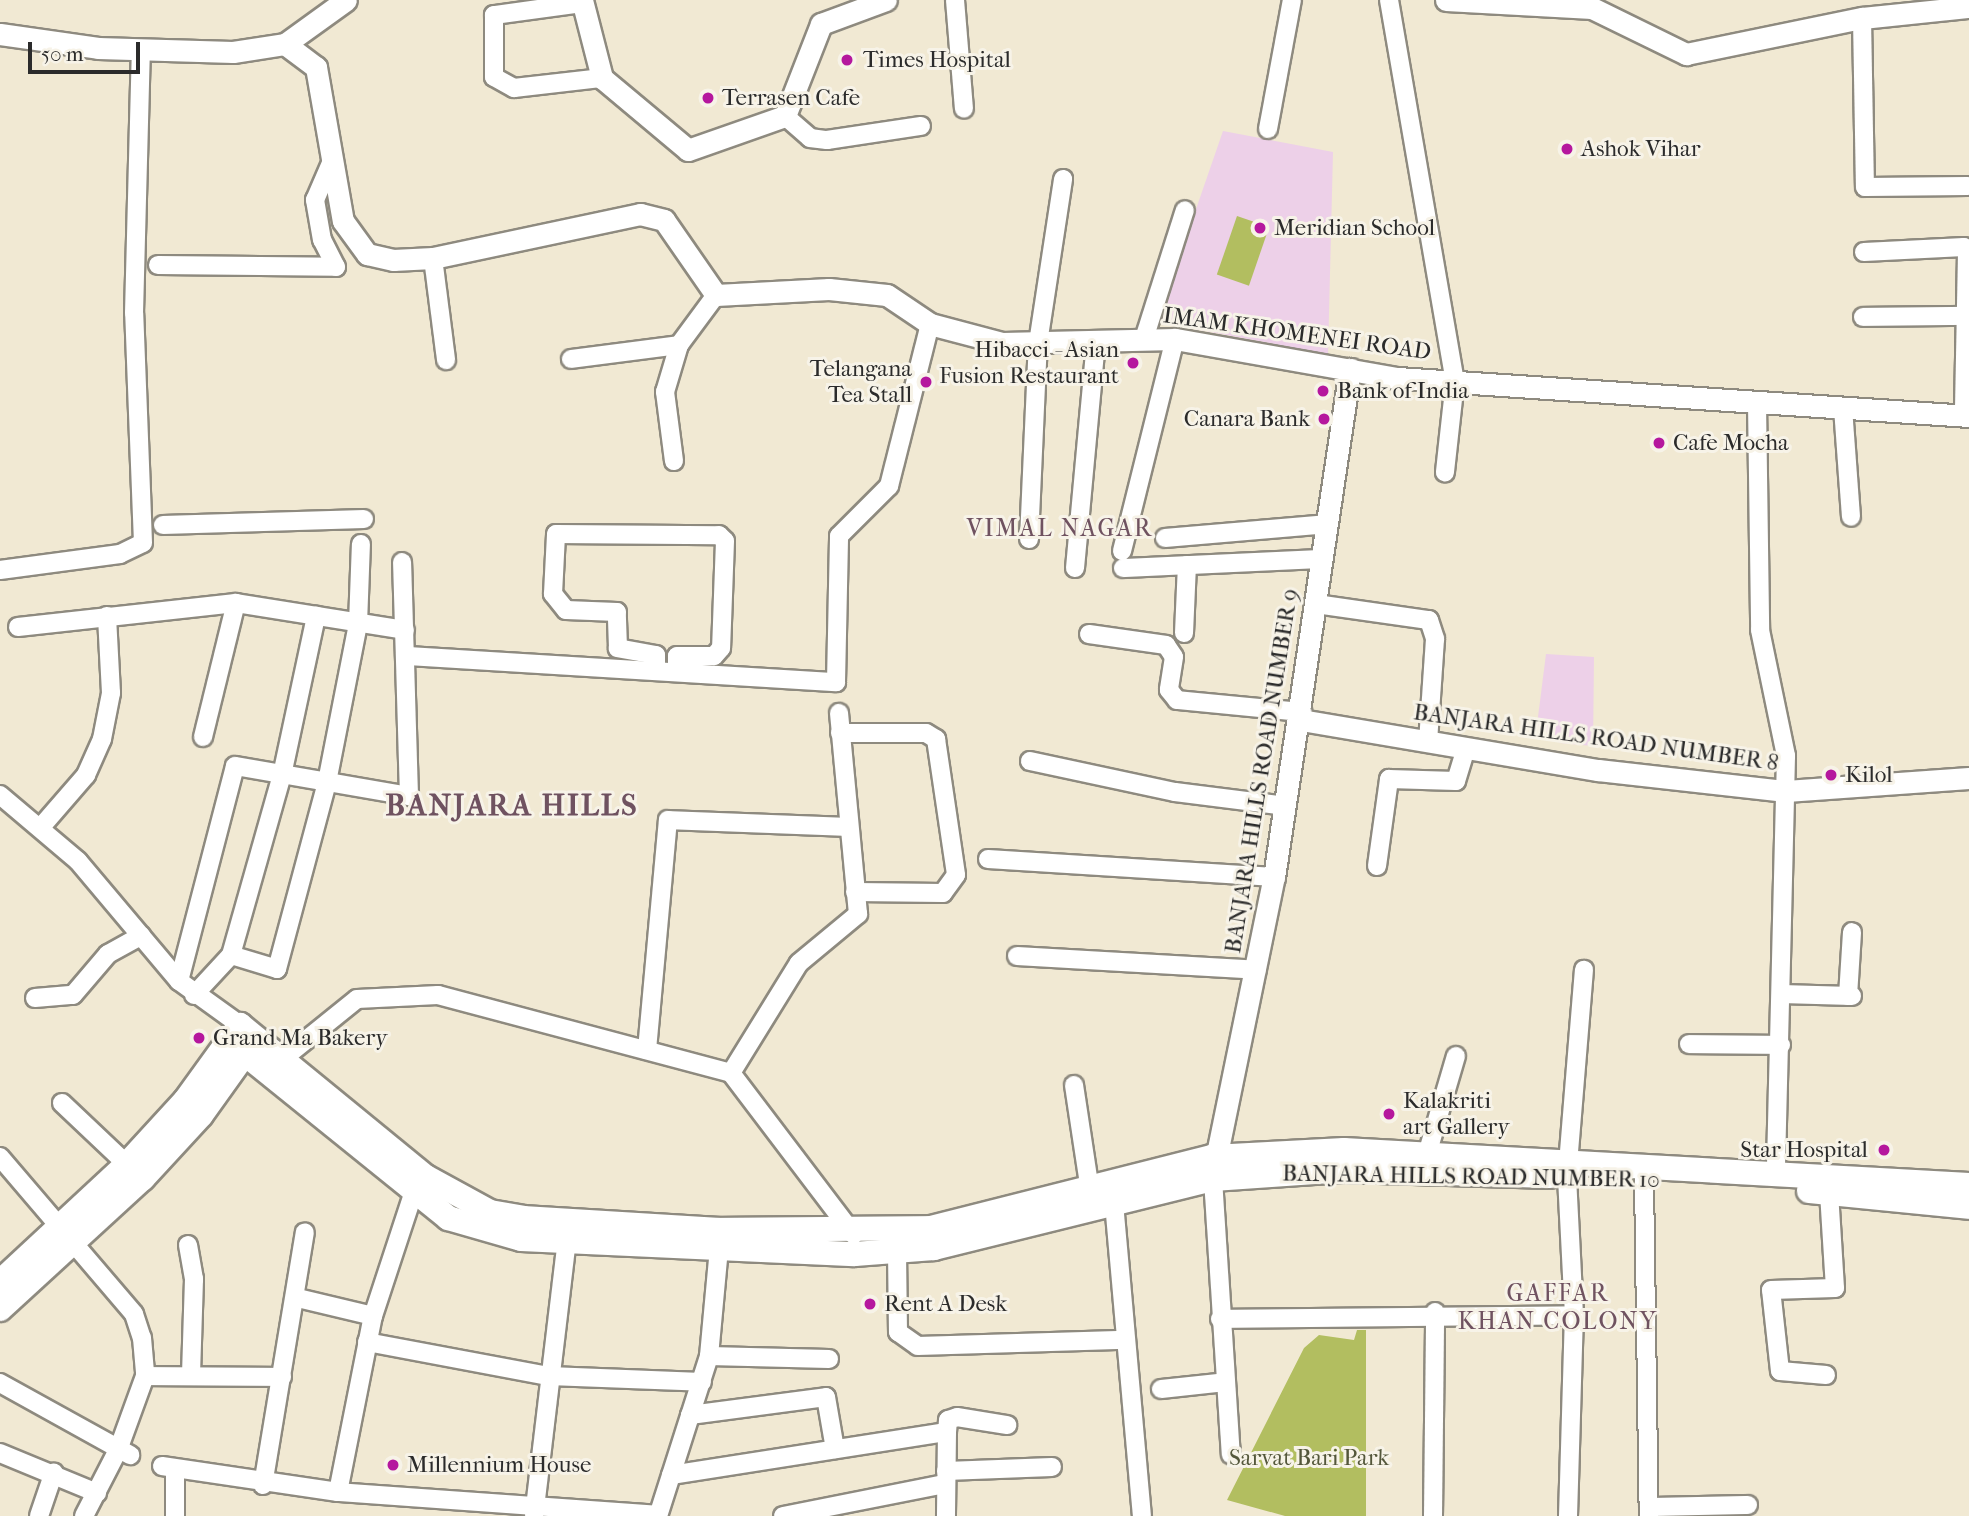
<!DOCTYPE html>
<html>
<head>
<meta charset="utf-8">
<style>
	body { margin:0 }
	#map { position:relative; width:1969px; height:1516px; overflow:hidden; background:#f1e9d3; font-family:"IM FELL French Canon",serif }
	div>[style] { position:absolute }
	[style*='--x'] { left:calc(var(--x)*1px); top:calc(var(--y)*1px); width:calc(var(--w)*1px); rotate:calc(var(--a)*1deg) }
	.built>* { inset:0; background:#edd0e8 }
	.green>* { inset:0; background:#b2be60; transform-origin:0 0 }
	.roads { filter:drop-shadow(2px 0 #8e8a7f) drop-shadow(-2px 0 #8e8a7f) drop-shadow(0 2px #8e8a7f) drop-shadow(0 -2px #8e8a7f) }
	.minor>* { height:18px; margin:-9px; padding:0 9px; transform-origin:9px; border-radius:9px; background:#fff }
	.tertiary>* { height:21px; margin:-10.5px; padding:0 10.5px; transform-origin:10.5px; border-radius:10.5px; background:#fff }
	.secondary>* { height:24px; margin:-12px; padding:0 12px; transform-origin:12px; border-radius:12px; background:#fff }
	.dots>* { width:19px; height:19px; translate:-50% -50%; box-sizing:border-box; border:4px solid #f7f3e8; border-radius:50% }
	span { translate:-50% -50%; white-space:nowrap; text-align:center; line-height:1.15; -webkit-text-stroke:6px #f7f3e8; paint-order:stroke }
	.poi-label { font-size:23px; color:#2b2b2b }
	.left { translate:0 -50%; text-align:left }
	.right { translate:-100% -50%; text-align:right }
	.street-label { font-size:23px; color:#2b2b2b }
	.park-label { font-size:23px; color:#54573b }
	.neighbourhood-label { font-size:24px; color:#6f5260; letter-spacing:2px }
	.district-label { font-size:30px; color:#6f5260; font-weight:700; letter-spacing:2px }
	.scale { position:absolute; left:28px; top:42px; width:112px; height:32px; box-sizing:border-box; border:4px solid #2b2b2b; border-top:0; padding-left:9px; font-size:21px; line-height:24px; white-space:nowrap; color:#2b2b2b; -webkit-text-stroke:5px #f7f3e8; paint-order:stroke }
</style>
</head>
<body>
<div id="map">
	<div class="built">
		<div style="clip-path:polygon(1223px 131px,1333px 152px,1328px 354px,1157px 322px)"></div>
		<div style="clip-path:polygon(1546px 654px,1594px 657px,1593px 746px,1560px 743px,1537px 725px)"></div>
	</div>
	<div class="green">
		<div style="left:1237px;top:216px;width:34px;height:62px;rotate:19deg"></div>
		<div style="clip-path:polygon(1357px 1330px,1366px 1330px,1366px 1516px,1285px 1516px,1227px 1500px,1304px 1348px,1319px 1335px,1354px 1340px)"></div>
	</div>
	<div class="roads">
		<div class="minor">
			<div style="--x:955;--y:0;--w:109;--a:85.3"></div>
			<div style="--x:1389;--y:0;--w:387;--a:80.2"></div>
			<div style="--x:1455;--y:381;--w:92;--a:96.3"></div>
			<div style="--x:582;--y:3;--w:89;--a:172.2"></div>
			<div style="--x:494;--y:15;--w:62;--a:90"></div>
			<div style="--x:494;--y:77;--w:23;--a:29"></div>
			<div style="--x:514;--y:88;--w:89;--a:-6.5"></div>
			<div style="--x:1862;--y:18;--w:169;--a:89"></div>
			<div style="--x:1865;--y:187;--w:103;--a:-0.6"></div>
			<div style="--x:785;--y:116;--w:33;--a:41"></div>
			<div style="--x:810;--y:138;--w:17;--a:7"></div>
			<div style="--x:827;--y:140;--w:95;--a:-8.5"></div>
			<div style="--x:1268;--y:129;--w:131;--a:-79.5"></div>
			<div style="--x:1864;--y:252;--w:100;--a:-2.9"></div>
			<div style="--x:1964;--y:247;--w:7;--a:63"></div>
			<div style="--x:1967;--y:253;--w:163;--a:91.1"></div>
			<div style="--x:433;--y:258;--w:103;--a:82.7"></div>
			<div style="--x:158;--y:265;--w:178;--a:0.6"></div>
			<div style="--x:336;--y:267;--w:30;--a:-117"></div>
			<div style="--x:322;--y:240;--w:41;--a:-99.9"></div>
			<div style="--x:315;--y:200;--w:40;--a:-66.6"></div>
			<div style="--x:1863;--y:317;--w:103;--a:-0.6"></div>
			<div style="--x:1144;--y:339;--w:135;--a:-72.4"></div>
			<div style="--x:571;--y:359;--w:109;--a:-7.4"></div>
			<div style="--x:1757;--y:403;--w:227;--a:89.2"></div>
			<div style="--x:1760;--y:630;--w:129;--a:78.3"></div>
			<div style="--x:1786;--y:756;--w:417;--a:91.4"></div>
			<div style="--x:1843;--y:408;--w:109;--a:85.8"></div>
			<div style="--x:674;--y:461;--w:70;--a:-97.4"></div>
			<div style="--x:665;--y:392;--w:49;--a:-73.4"></div>
			<div style="--x:679;--y:345;--w:62;--a:-53.5"></div>
			<div style="--x:163;--y:525;--w:201;--a:-1.7"></div>
			<div style="--x:1165;--y:538;--w:164;--a:-4.9"></div>
			<div style="--x:1029;--y:539;--w:196;--a:-87.4"></div>
			<div style="--x:1038;--y:343;--w:166;--a:-81.3"></div>
			<div style="--x:1122;--y:551;--w:219;--a:-76"></div>
			<div style="--x:1075;--y:568;--w:227;--a:-84.7"></div>
			<div style="--x:1123;--y:568;--w:199;--a:-2.6"></div>
			<div style="--x:0;--y:570;--w:121;--a:-7.6"></div>
			<div style="--x:120;--y:554;--w:25;--a:-26"></div>
			<div style="--x:143;--y:543;--w:230;--a:-92.2"></div>
			<div style="--x:134;--y:313;--w:262;--a:-88.5"></div>
			<div style="--x:1316;--y:604;--w:114;--a:8.1"></div>
			<div style="--x:1429;--y:620;--w:20;--a:72"></div>
			<div style="--x:1435;--y:639;--w:103;--a:93.9"></div>
			<div style="--x:18;--y:627;--w:219;--a:-6.3"></div>
			<div style="--x:236;--y:603;--w:171;--a:9.1"></div>
			<div style="--x:1184;--y:633;--w:68;--a:-87.5"></div>
			<div style="--x:1089;--y:634;--w:78;--a:8.1"></div>
			<div style="--x:1166;--y:645;--w:14;--a:56"></div>
			<div style="--x:1174;--y:657;--w:33;--a:99"></div>
			<div style="--x:1169;--y:690;--w:13;--a:51"></div>
			<div style="--x:1177;--y:700;--w:126;--a:5.5"></div>
			<div style="--x:408;--y:656;--w:429;--a:3.5"></div>
			<div style="--x:836;--y:682;--w:146;--a:-88.8"></div>
			<div style="--x:839;--y:536;--w:71;--a:-45"></div>
			<div style="--x:889;--y:486;--w:167;--a:-75.8"></div>
			<div style="--x:656;--y:671;--w:16;--a:-90"></div>
			<div style="--x:656;--y:655;--w:39;--a:-170"></div>
			<div style="--x:618;--y:648;--w:36;--a:-92"></div>
			<div style="--x:617;--y:612;--w:51;--a:-177.8"></div>
			<div style="--x:566;--y:610;--w:21;--a:-129"></div>
			<div style="--x:553;--y:594;--w:60;--a:-87.1"></div>
			<div style="--x:556;--y:534;--w:163;--a:0.4"></div>
			<div style="--x:719;--y:535;--w:8;--a:45"></div>
			<div style="--x:725;--y:541;--w:107;--a:92.1"></div>
			<div style="--x:721;--y:648;--w:11;--a:131"></div>
			<div style="--x:714;--y:656;--w:37;--a:180"></div>
			<div style="--x:677;--y:656;--w:16;--a:90"></div>
			<div style="--x:840;--y:733;--w:86;--a:0"></div>
			<div style="--x:926;--y:733;--w:12;--a:31"></div>
			<div style="--x:936;--y:739;--w:137;--a:81.6"></div>
			<div style="--x:956;--y:875;--w:22;--a:126"></div>
			<div style="--x:943;--y:893;--w:88;--a:-179.3"></div>
			<div style="--x:203;--y:737;--w:138;--a:-76.2"></div>
			<div style="--x:1030;--y:761;--w:148;--a:12.1"></div>
			<div style="--x:1175;--y:792;--w:112;--a:7.2"></div>
			<div style="--x:0;--y:795;--w:102;--a:40.2"></div>
			<div style="--x:78;--y:861;--w:157;--a:49.9"></div>
			<div style="--x:179;--y:981;--w:75;--a:35.8"></div>
			<div style="--x:41;--y:827;--w:69;--a:-49.1"></div>
			<div style="--x:86;--y:775;--w:39;--a:-66"></div>
			<div style="--x:102;--y:739;--w:47;--a:-78.9"></div>
			<div style="--x:111;--y:693;--w:77;--a:-93"></div>
			<div style="--x:988;--y:859;--w:287;--a:3.6"></div>
			<div style="--x:1377;--y:866;--w:88;--a:-82.1"></div>
			<div style="--x:1389;--y:779;--w:67;--a:1.7"></div>
			<div style="--x:1456;--y:781;--w:34;--a:-73"></div>
			<div style="--x:231;--y:955;--w:48;--a:16.9"></div>
			<div style="--x:277;--y:969;--w:194;--a:-75"></div>
			<div style="--x:327;--y:782;--w:161;--a:-78.9"></div>
			<div style="--x:358;--y:624;--w:80;--a:-87.9"></div>
			<div style="--x:1017;--y:956;--w:240;--a:3.3"></div>
			<div style="--x:179;--y:981;--w:222;--a:-75.4"></div>
			<div style="--x:235;--y:766;--w:177;--a:9.8"></div>
			<div style="--x:409;--y:796;--w:234;--a:-91.7"></div>
			<div style="--x:1781;--y:994;--w:71;--a:1.6"></div>
			<div style="--x:194;--y:995;--w:54;--a:-47.2"></div>
			<div style="--x:231;--y:955;--w:187;--a:-74.2"></div>
			<div style="--x:282;--y:775;--w:163;--a:-77.9"></div>
			<div style="--x:1848;--y:996;--w:64;--a:-86.4"></div>
			<div style="--x:35;--y:998;--w:38;--a:-5"></div>
			<div style="--x:73;--y:995;--w:54;--a:-49.5"></div>
			<div style="--x:108;--y:954;--w:38;--a:-29"></div>
			<div style="--x:1689;--y:1044;--w:92;--a:0.6"></div>
			<div style="--x:647;--y:1050;--w:231;--a:-84.8"></div>
			<div style="--x:668;--y:820;--w:179;--a:2.2"></div>
			<div style="--x:285;--y:1057;--w:92;--a:-38.9"></div>
			<div style="--x:357;--y:999;--w:81;--a:-2.8"></div>
			<div style="--x:438;--y:995;--w:303;--a:14.9"></div>
			<div style="--x:731;--y:1073;--w:203;--a:52.8"></div>
			<div style="--x:731;--y:1073;--w:129;--a:-58.3"></div>
			<div style="--x:799;--y:963;--w:77;--a:-39.7"></div>
			<div style="--x:858;--y:914;--w:202;--a:-95.4"></div>
			<div style="--x:1074;--y:1085;--w:107;--a:81.4"></div>
			<div style="--x:62;--y:1103;--w:100;--a:43.4"></div>
			<div style="--x:1428;--y:1151;--w:99;--a:-73.6"></div>
			<div style="--x:0;--y:1157;--w:206;--a:49.5"></div>
			<div style="--x:134;--y:1314;--w:25;--a:72"></div>
			<div style="--x:142;--y:1338;--w:38;--a:85"></div>
			<div style="--x:145;--y:1376;--w:79;--a:110"></div>
			<div style="--x:118;--y:1450;--w:74;--a:117.3"></div>
			<div style="--x:1644;--y:1178;--w:338;--a:89.2"></div>
			<div style="--x:1213;--y:1179;--w:276;--a:86.3"></div>
			<div style="--x:1114;--y:1203;--w:314;--a:84.9"></div>
			<div style="--x:188;--y:1245;--w:35;--a:80"></div>
			<div style="--x:194;--y:1279;--w:97;--a:91.8"></div>
			<div style="--x:897;--y:1251;--w:81;--a:89.3"></div>
			<div style="--x:898;--y:1332;--w:24;--a:35"></div>
			<div style="--x:918;--y:1346;--w:207;--a:-1.7"></div>
			<div style="--x:298;--y:1298;--w:77;--a:13.5"></div>
			<div style="--x:1220;--y:1319;--w:354;--a:-0.6"></div>
			<div style="--x:367;--y:1342;--w:185;--a:10.6"></div>
			<div style="--x:549;--y:1376;--w:153;--a:2.2"></div>
			<div style="--x:709;--y:1356;--w:120;--a:1.4"></div>
			<div style="--x:1826;--y:1375;--w:46;--a:-175"></div>
			<div style="--x:1780;--y:1371;--w:81;--a:-96.3"></div>
			<div style="--x:1771;--y:1290;--w:64;--a:-1.8"></div>
			<div style="--x:1835;--y:1288;--w:96;--a:-93.6"></div>
			<div style="--x:145;--y:1376;--w:137;--a:0.4"></div>
			<div style="--x:0;--y:1383;--w:149;--a:29"></div>
			<div style="--x:1161;--y:1389;--w:65;--a:-6.1"></div>
			<div style="--x:690;--y:1415;--w:137;--a:-7.5"></div>
			<div style="--x:826;--y:1397;--w:53;--a:80.2"></div>
			<div style="--x:947;--y:1432;--w:12;--a:-85"></div>
			<div style="--x:948;--y:1420;--w:9;--a:-18"></div>
			<div style="--x:957;--y:1417;--w:51;--a:9.1"></div>
			<div style="--x:0;--y:1453;--w:105;--a:22.4"></div>
			<div style="--x:162;--y:1466;--w:178;--a:8.4"></div>
			<div style="--x:338;--y:1492;--w:321;--a:4.1"></div>
			<div style="--x:946;--y:1471;--w:106;--a:-2.2"></div>
			<div style="--x:671;--y:1475;--w:279;--a:-8.9"></div>
			<div style="--x:947;--y:1432;--w:84;--a:90.7"></div>
			<div style="--x:263;--y:1485;--w:256;--a:-80.6"></div>
			<div style="--x:338;--y:1492;--w:179;--a:-78.8"></div>
			<div style="--x:373;--y:1316;--w:128;--a:-71.8"></div>
			<div style="--x:1649;--y:1507;--w:99;--a:-1.2"></div>
			<div style="--x:39;--y:1516;--w:46;--a:-71.2"></div>
			<div style="--x:175;--y:1516;--w:46;--a:-90"></div>
			<div style="--x:534;--y:1516;--w:287;--a:-83.2"></div>
			<div style="--x:658;--y:1516;--w:168;--a:-72.3"></div>
			<div style="--x:709;--y:1356;--w:119;--a:-84.7"></div>
			<div style="--x:783;--y:1516;--w:164;--a:-11.2"></div>
			<div style="--x:1433;--y:1516;--w:204;--a:-89.4"></div>
			<div style="--x:1568;--y:1516;--w:201;--a:-88.3"></div>
			<div style="--x:1574;--y:1315;--w:139;--a:-92.9"></div>
			<div style="--x:1567;--y:1176;--w:207;--a:-85.3"></div>
		</div>
		<div class="tertiary">
			<div style="--x:582;--y:0;--w:81;--a:75.6"></div>
			<div style="--x:602;--y:78;--w:112;--a:39.9"></div>
			<div style="--x:688;--y:150;--w:103;--a:-19.3"></div>
			<div style="--x:785;--y:116;--w:99;--a:-68.6"></div>
			<div style="--x:821;--y:24;--w:69;--a:-20.3"></div>
			<div style="--x:1446;--y:0;--w:146;--a:3.1"></div>
			<div style="--x:1592;--y:8;--w:105;--a:26.1"></div>
			<div style="--x:1686;--y:54;--w:180;--a:-11.6"></div>
			<div style="--x:1862;--y:18;--w:108;--a:-5.9"></div>
			<div style="--x:0;--y:34;--w:99;--a:8.1"></div>
			<div style="--x:98;--y:48;--w:135;--a:1.7"></div>
			<div style="--x:233;--y:52;--w:53;--a:-8.7"></div>
			<div style="--x:285;--y:44;--w:75;--a:-35.8"></div>
			<div style="--x:285;--y:44;--w:39;--a:37"></div>
			<div style="--x:316;--y:67;--w:156;--a:80.1"></div>
			<div style="--x:343;--y:221;--w:41;--a:54"></div>
			<div style="--x:367;--y:254;--w:27;--a:13"></div>
			<div style="--x:393;--y:260;--w:40;--a:-2.9"></div>
			<div style="--x:433;--y:258;--w:212;--a:-12"></div>
			<div style="--x:640;--y:214;--w:25;--a:14"></div>
			<div style="--x:664;--y:220;--w:91;--a:55.3"></div>
			<div style="--x:716;--y:295;--w:113;--a:-3"></div>
			<div style="--x:829;--y:289;--w:58;--a:5.9"></div>
			<div style="--x:887;--y:295;--w:52;--a:34"></div>
			<div style="--x:930;--y:324;--w:74;--a:14.8"></div>
			<div style="--x:1002;--y:343;--w:173;--a:-1.3"></div>
			<div style="--x:1175;--y:339;--w:225;--a:10"></div>
			<div style="--x:1397;--y:378;--w:573;--a:3.8"></div>
			<div style="--x:1301;--y:720;--w:301;--a:9.6"></div>
			<div style="--x:1598;--y:770;--w:189;--a:6.4"></div>
			<div style="--x:1786;--y:791;--w:183;--a:-4.1"></div>
			<div style="--x:1213;--y:1173;--w:302;--a:-78.4"></div>
			<div style="--x:1274;--y:877;--w:514;--a:-81.49"></div>
		</div>
		<div class="secondary">
			<div style="--x:229;--y:1041;--w:282;--a:38.9"></div>
			<div style="--x:448;--y:1218;--w:76;--a:16"></div>
			<div style="--x:521;--y:1239;--w:334;--a:2.6"></div>
			<div style="--x:855;--y:1254;--w:79;--a:-4.3"></div>
			<div style="--x:934;--y:1248;--w:287;--a:-13.9"></div>
			<div style="--x:1213;--y:1179;--w:131;--a:-3.9"></div>
			<div style="--x:1344;--y:1170;--w:206;--a:1.7"></div>
			<div style="--x:1809;--y:1191;--w:161;--a:5.7"></div>
			<div style="--x:0;--y:1282;--w:173;--a:-42.9"></div>
			<div style="--x:127;--y:1164;--w:86;--a:-47.4"></div>
			<div style="--x:185;--y:1101;--w:94;--a:-54.1"></div>
			<div style="--x:240;--y:1025;--w:240;--a:39.3"></div>
			<div style="--x:426;--y:1177;--w:73;--a:28.7"></div>
			<div style="--x:490;--y:1212;--w:34;--a:10"></div>
			<div style="--x:523;--y:1218;--w:197;--a:3.5"></div>
			<div style="--x:720;--y:1230;--w:211;--a:-0.5"></div>
			<div style="--x:931;--y:1228;--w:290;--a:-14.2"></div>
			<div style="--x:1212;--y:1157;--w:132;--a:-3"></div>
			<div style="--x:1344;--y:1150;--w:626;--a:3.21"></div>
			<div style="--x:0;--y:1309;--w:193;--a:-42.5"></div>
			<div style="--x:142;--y:1179;--w:87;--a:-47.3"></div>
			<div style="--x:201;--y:1115;--w:91;--a:-54.4"></div>
		</div>
	</div>
	<div class="dots">
		<div style="left:847px;top:60px;background:#b5179e"></div>
		<div style="left:708px;top:98px;background:#b5179e"></div>
		<div style="left:1567px;top:149px;background:#b5179e"></div>
		<div style="left:1260px;top:228px;background:#b5179e"></div>
		<div style="left:1133px;top:363px;background:#b5179e"></div>
		<div style="left:926px;top:382px;background:#b5179e"></div>
		<div style="left:1323px;top:391px;background:#b5179e"></div>
		<div style="left:1324px;top:419px;background:#b5179e"></div>
		<div style="left:1659px;top:443px;background:#b5179e"></div>
		<div style="left:1831px;top:775px;background:#b5179e"></div>
		<div style="left:199px;top:1038px;background:#b5179e"></div>
		<div style="left:1389px;top:1114px;background:#b5179e"></div>
		<div style="left:1884px;top:1150px;background:#b5179e"></div>
		<div style="left:870px;top:1304px;background:#b5179e"></div>
		<div style="left:393px;top:1465px;background:#b5179e"></div>
	</div>
	<div class="poi-label">
		<span class="left" style="left:863px;top:60px">Times Hospital</span>
		<span class="left" style="left:722px;top:98px">Terrasen Cafe</span>
		<span class="left" style="left:1581px;top:149px">Ashok Vihar</span>
		<span class="left" style="left:1274px;top:228px">Meridian School</span>
		<span class="right" style="left:1119px;top:363px">Hibacci - Asian<br>Fusion Restaurant</span>
		<span class="right" style="left:912px;top:382px">Telangana<br>Tea Stall</span>
		<span class="left" style="left:1337px;top:391px">Bank of India</span>
		<span class="right" style="left:1310px;top:419px">Canara Bank</span>
		<span class="left" style="left:1673px;top:443px">Cafe Mocha</span>
		<span class="left" style="left:1845px;top:775px">Kilol</span>
		<span class="left" style="left:213px;top:1038px">Grand Ma Bakery</span>
		<span class="left" style="left:1403px;top:1114px">Kalakriti<br>art Gallery</span>
		<span class="right" style="left:1868px;top:1150px">Star Hospital</span>
		<span class="left" style="left:884px;top:1304px">Rent A Desk</span>
		<span class="left" style="left:407px;top:1465px">Millennium House</span>
	</div>
	<div class="street-label">
		<span style="left:1297px;top:334px;rotate:8deg">IMAM KHOMENEI ROAD</span>
		<span style="left:1596px;top:738px;rotate:8deg">BANJARA HILLS ROAD NUMBER 8</span>
		<span style="left:1262px;top:771px;rotate:-81deg">BANJARA HILLS ROAD NUMBER 9</span>
		<span style="left:1471px;top:1177px;rotate:1deg">BANJARA HILLS ROAD NUMBER 10</span>
	</div>
	<div class="park-label">
		<span style="left:1309px;top:1458px">Sarvat Bari Park</span>
	</div>
	<div class="neighbourhood-label">
		<span style="left:1060px;top:529px">VIMAL NAGAR</span>
		<span style="left:1558px;top:1308px">GAFFAR<br>KHAN COLONY</span>
	</div>
	<div class="district-label">
		<span style="left:512px;top:806px">BANJARA HILLS</span>
	</div>
	<div class="scale">50 m</div>
</div>
</body>
</html>
